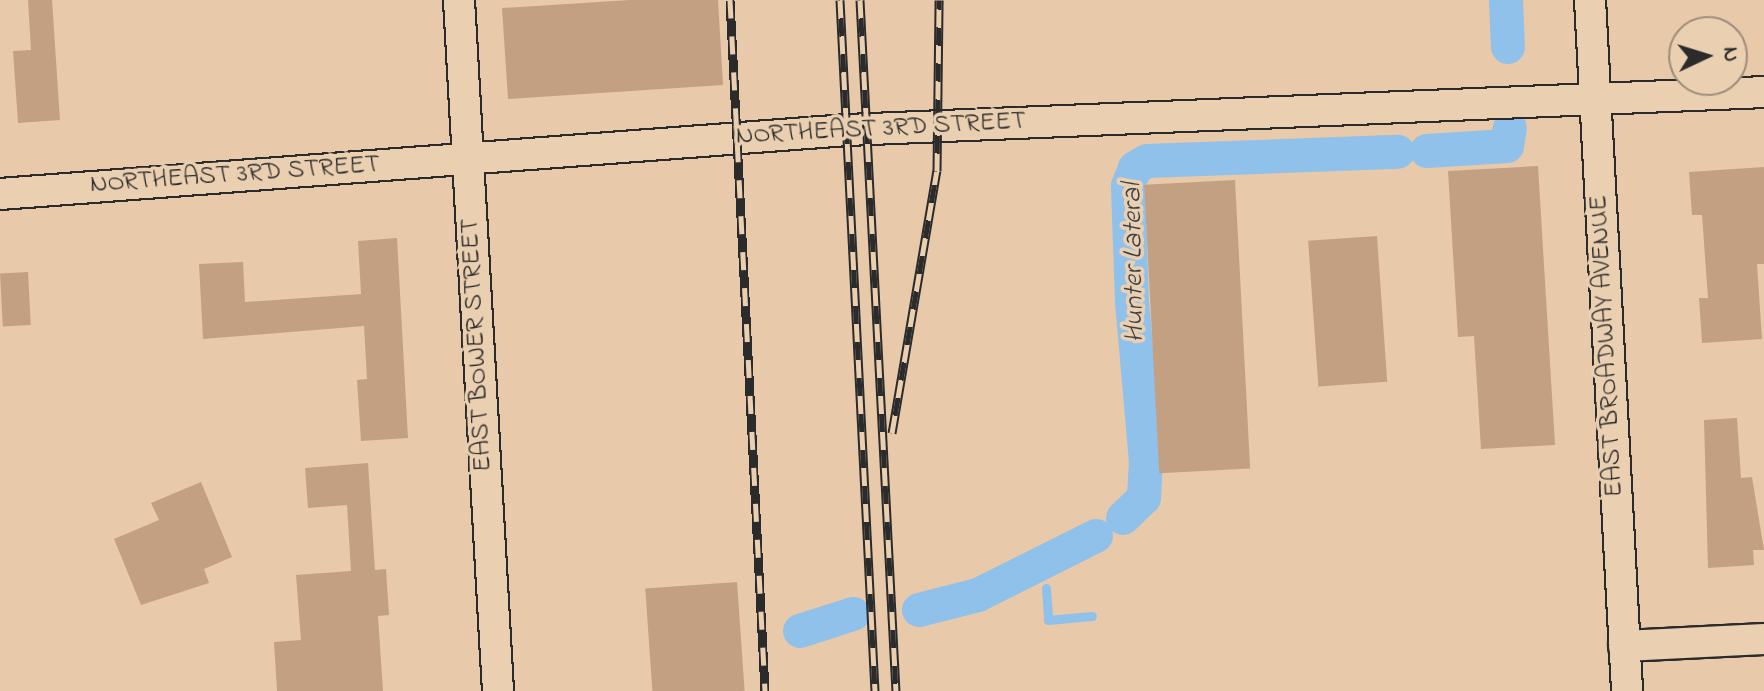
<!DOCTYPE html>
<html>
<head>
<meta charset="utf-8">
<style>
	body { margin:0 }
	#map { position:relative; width:1764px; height:691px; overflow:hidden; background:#e8c9a9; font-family:"Indie Flower",sans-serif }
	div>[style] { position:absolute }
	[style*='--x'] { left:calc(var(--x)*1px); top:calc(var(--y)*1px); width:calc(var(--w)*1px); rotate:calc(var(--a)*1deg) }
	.stream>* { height:9px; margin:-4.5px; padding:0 4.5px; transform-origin:4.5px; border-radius:4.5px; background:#8fc1eb }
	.canal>* { height:34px; margin:-17px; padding:0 17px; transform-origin:17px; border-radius:17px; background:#8fc1eb }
	.building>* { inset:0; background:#c4a082; transform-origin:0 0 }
	.roads { filter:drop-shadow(2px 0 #2b2b2b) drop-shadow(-2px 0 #2b2b2b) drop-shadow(0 2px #2b2b2b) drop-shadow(0 -2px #2b2b2b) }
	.minor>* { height:30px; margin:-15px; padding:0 15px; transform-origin:15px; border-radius:15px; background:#eacfb1 }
	.rail>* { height:9px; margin-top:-4.5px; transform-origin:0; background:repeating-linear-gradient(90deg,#eacfb1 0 18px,#2b2b2b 0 36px); box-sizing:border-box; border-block:2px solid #2b2b2b }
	span { translate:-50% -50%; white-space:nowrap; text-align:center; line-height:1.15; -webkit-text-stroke:7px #eacfb1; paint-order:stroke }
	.street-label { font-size:26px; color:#2b2b2b }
	.water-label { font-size:28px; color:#3a4248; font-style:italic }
	.north { position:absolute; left:1668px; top:16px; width:80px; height:80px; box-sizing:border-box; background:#eacfb1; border:2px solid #9e8d7b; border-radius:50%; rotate:86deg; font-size:22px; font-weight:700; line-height:32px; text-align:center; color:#2b2b2b }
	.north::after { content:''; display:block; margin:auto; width:28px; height:36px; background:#2b2b2b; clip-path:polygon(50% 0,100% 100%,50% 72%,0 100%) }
</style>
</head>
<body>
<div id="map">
	<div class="stream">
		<div style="--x:1046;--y:588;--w:32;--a:86"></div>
		<div style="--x:1048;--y:620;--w:44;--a:-5.2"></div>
	</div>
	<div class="canal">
		<div style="--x:1506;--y:0;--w:47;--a:87.6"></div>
		<div style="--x:1427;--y:151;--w:80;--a:-3.6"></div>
		<div style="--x:1507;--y:146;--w:18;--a:-81"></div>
		<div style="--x:1123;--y:518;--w:29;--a:-44"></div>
		<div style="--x:1144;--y:498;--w:36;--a:-87"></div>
		<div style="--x:1146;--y:462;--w:161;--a:-95"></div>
		<div style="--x:1132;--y:302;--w:116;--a:-92"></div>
		<div style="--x:1128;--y:186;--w:19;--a:-69"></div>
		<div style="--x:1135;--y:168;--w:14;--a:-30"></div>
		<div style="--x:1147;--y:161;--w:251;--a:-2.1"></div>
		<div style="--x:919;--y:610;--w:61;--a:-14.3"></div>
		<div style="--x:978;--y:595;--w:132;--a:-26.6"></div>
		<div style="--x:800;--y:631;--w:56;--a:-17.8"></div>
	</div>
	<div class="building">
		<div style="clip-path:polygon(28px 0,52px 0,60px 120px,18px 123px,13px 51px,31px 50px)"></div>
		<div style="clip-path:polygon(630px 0,718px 0,723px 85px,508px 99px,502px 8px)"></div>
		<div style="clip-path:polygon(1538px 166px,1555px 445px,1481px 449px,1474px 336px,1458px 337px,1448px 171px)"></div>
		<div style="clip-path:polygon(1764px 167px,1764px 264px,1757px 264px,1762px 339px,1702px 343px,1699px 298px,1708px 298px,1702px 215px,1692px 215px,1689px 172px)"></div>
		<div style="left:1235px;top:180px;width:289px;height:91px;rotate:87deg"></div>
		<div style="left:1377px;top:236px;width:146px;height:69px;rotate:86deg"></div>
		<div style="clip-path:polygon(397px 238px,408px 438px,361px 441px,357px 380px,367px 379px,364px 326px,203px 339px,199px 264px,243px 262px,245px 302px,361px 294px,358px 241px)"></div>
		<div style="left:28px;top:272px;width:53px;height:28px;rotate:87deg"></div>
		<div style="clip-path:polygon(1737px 418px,1741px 478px,1752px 477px,1764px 550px,1753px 550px,1754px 565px,1708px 568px,1704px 420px)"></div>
		<div style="clip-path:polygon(368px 463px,375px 570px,386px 569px,389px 615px,378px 616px,383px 691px,277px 691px,274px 642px,301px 640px,296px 575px,351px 571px,347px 505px,308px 508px,305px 468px)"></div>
		<div style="clip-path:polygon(201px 482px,232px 557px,204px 569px,209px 583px,141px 605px,114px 539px,159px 520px,151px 503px)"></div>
		<div style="left:737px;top:582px;width:109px;height:92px;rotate:86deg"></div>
	</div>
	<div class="roads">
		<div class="minor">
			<div style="--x:459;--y:0;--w:692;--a:86.77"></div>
			<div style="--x:1590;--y:0;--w:692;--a:86.93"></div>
			<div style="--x:0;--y:194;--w:849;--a:-4.32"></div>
			<div style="--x:847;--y:130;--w:918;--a:-2.37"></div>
			<div style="--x:1624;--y:646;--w:140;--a:-2.9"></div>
		</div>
	</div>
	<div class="rail">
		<div style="--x:730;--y:0;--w:692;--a:87.1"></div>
		<div style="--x:840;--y:0;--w:692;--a:87.1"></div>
		<div style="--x:860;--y:0;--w:692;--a:87.02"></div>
		<div style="--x:892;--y:433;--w:266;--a:-80.3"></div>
		<div style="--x:937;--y:171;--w:171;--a:-89.3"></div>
	</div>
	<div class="street-label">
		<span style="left:881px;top:130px;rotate:-3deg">NORTHEAST 3RD STREET</span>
		<span style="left:235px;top:176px;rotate:-4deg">NORTHEAST 3RD STREET</span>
		<span style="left:478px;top:345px;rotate:-93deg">EAST BOWER STREET</span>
		<span style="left:1608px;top:346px;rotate:-93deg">EAST BROADWAY AVENUE</span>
	</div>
	<div class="water-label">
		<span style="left:1135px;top:263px;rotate:-91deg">Hunter Lateral</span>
	</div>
	<div class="north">N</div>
</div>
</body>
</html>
